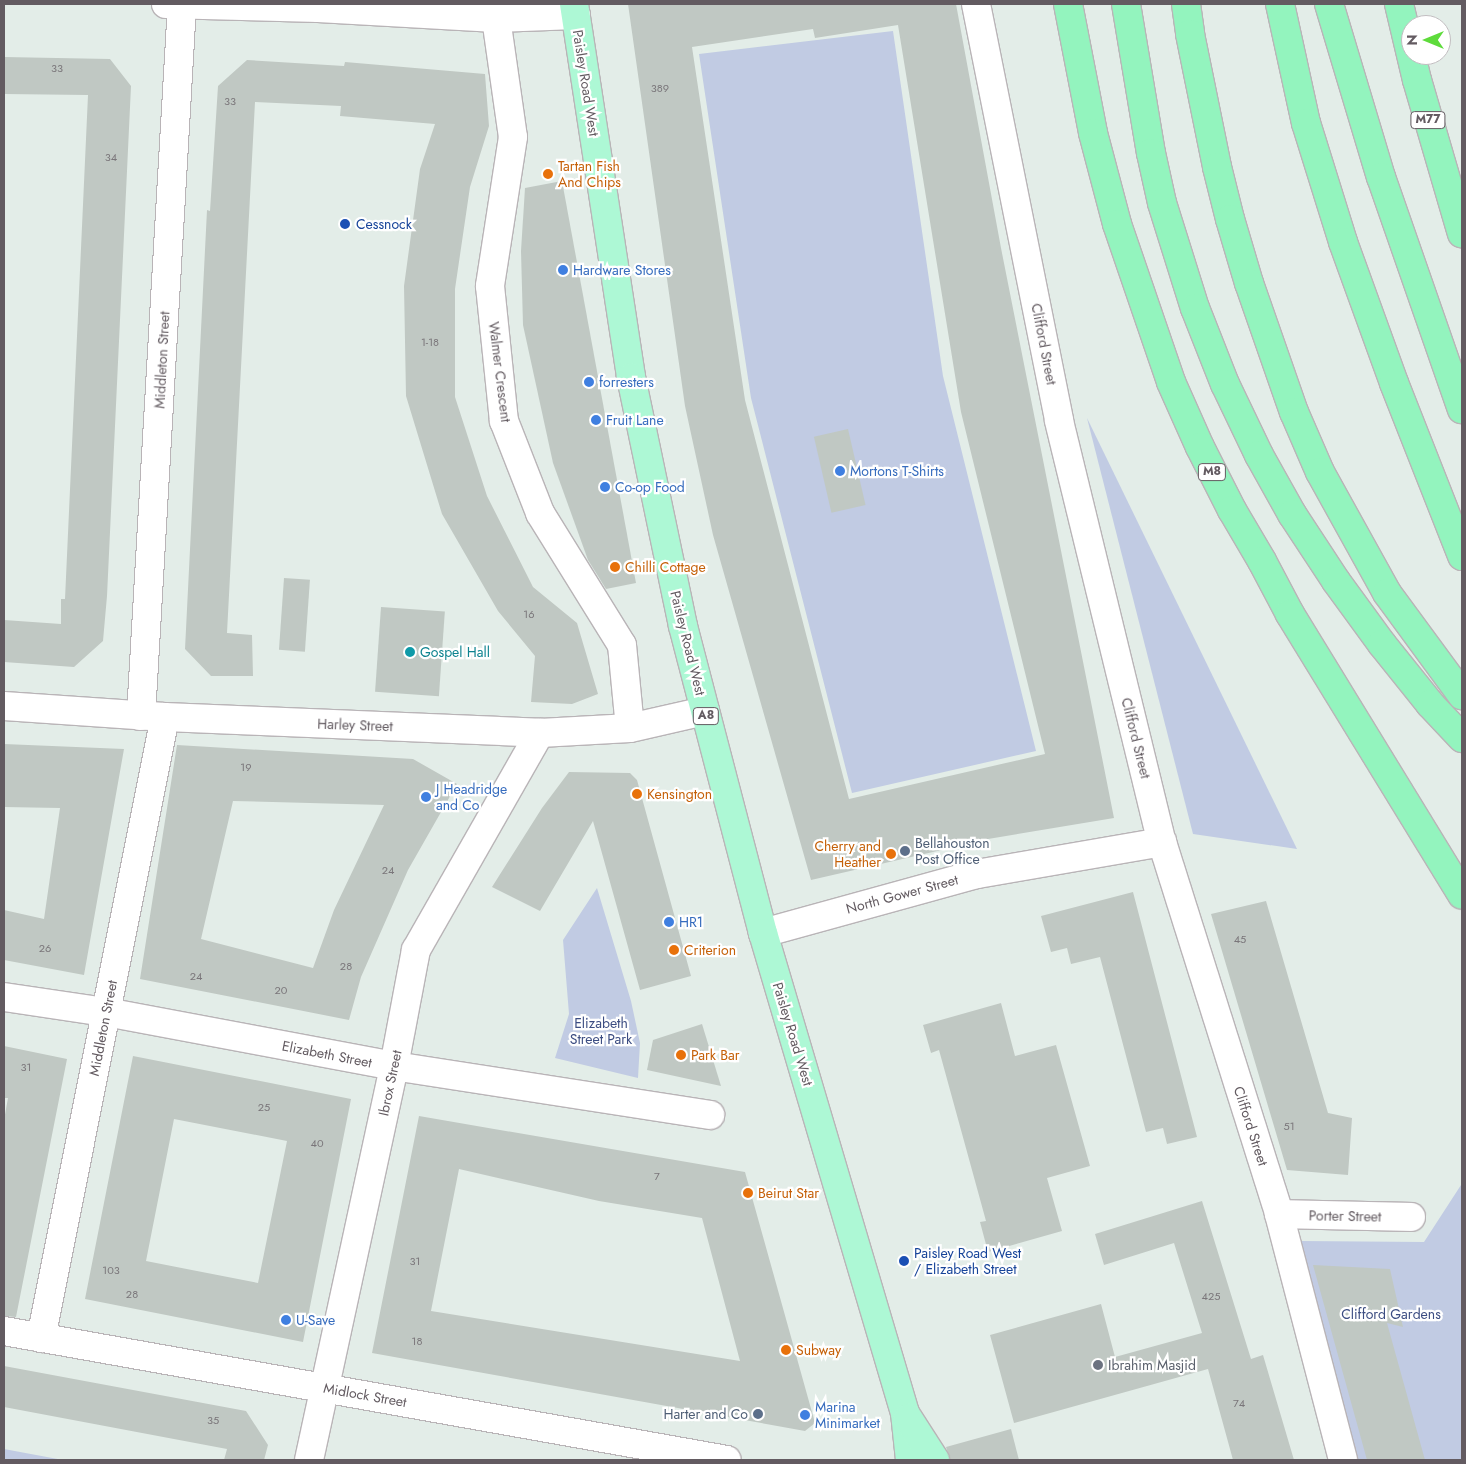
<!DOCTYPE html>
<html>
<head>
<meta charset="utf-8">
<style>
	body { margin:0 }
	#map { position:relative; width:1466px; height:1464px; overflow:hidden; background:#e3ede8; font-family:Jost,sans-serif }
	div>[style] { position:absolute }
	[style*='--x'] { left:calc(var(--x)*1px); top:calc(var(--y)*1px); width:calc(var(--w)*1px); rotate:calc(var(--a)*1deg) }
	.green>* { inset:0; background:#c1cbe3 }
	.building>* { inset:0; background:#c0c8c3; transform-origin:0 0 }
	.roads { filter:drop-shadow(1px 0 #b9b4b7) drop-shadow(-1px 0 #b9b4b7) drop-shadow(0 1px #b9b4b7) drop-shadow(0 -1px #b9b4b7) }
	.minor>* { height:28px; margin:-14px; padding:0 14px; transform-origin:14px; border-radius:14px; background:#fff }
	.major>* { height:28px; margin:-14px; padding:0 14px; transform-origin:14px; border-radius:14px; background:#adf8d5 }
	.highway>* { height:28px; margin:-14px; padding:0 14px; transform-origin:14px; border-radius:14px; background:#93f4be }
	.dots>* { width:14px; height:14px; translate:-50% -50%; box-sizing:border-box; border:2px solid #fff; border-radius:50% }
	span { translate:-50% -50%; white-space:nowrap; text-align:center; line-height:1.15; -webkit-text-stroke:4.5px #fff; paint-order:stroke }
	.number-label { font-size:11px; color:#7a767a }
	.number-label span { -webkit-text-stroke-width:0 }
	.shield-label span { padding:1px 4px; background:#fff; border:1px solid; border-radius:4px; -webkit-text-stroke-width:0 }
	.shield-label { font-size:12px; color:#635b61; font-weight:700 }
	.street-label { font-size:14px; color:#635b61 }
	.food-label { font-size:14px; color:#c56008 }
	.left { translate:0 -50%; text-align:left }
	.right { translate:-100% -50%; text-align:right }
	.transit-label { font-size:14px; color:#164399 }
	.shop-label { font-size:14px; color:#366cbe }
	.culture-label { font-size:14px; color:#0d838f }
	.service-label { font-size:14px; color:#4e5e75 }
	.park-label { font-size:14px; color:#3c4d82 }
	.worship-label { font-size:14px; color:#5b616d }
	.frame { position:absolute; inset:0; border:5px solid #635b61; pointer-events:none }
	.north { position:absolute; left:1401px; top:15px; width:50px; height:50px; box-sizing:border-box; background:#fff; border:1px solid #c1bdc0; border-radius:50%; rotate:270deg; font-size:14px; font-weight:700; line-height:20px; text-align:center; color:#635b61 }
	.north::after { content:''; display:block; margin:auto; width:18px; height:22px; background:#5edb3b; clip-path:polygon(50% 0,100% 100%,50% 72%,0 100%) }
</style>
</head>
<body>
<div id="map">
	<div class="green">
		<div style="clip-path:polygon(893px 31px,943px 376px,1036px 751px,852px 793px,751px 398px,699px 54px)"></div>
		<div style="clip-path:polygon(1087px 418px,1297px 849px,1193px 834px)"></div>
		<div style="clip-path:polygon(597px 888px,631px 1001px,640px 1043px,638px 1078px,555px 1058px,569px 1014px,563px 940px)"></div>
		<div style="clip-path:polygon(1461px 1185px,1462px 1460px,1355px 1460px,1300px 1241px,1424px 1242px)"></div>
		<div style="clip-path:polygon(4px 1449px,63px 1460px,4px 1460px)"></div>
	</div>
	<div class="building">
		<div style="clip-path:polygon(evenodd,628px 4px,956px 4px,1001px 248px,1114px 818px,958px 844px,959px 846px,811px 880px,713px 535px,685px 406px,628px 4px,898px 25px,961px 412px,1045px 754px,849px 799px,745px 400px,692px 47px,813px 29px,815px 38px,898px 25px)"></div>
		<div style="clip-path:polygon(4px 57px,110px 59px,131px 86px,107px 596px,103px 641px,74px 667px,4px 662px,4px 620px,61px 624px,61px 599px,65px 599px,88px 95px,4px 94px)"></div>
		<div style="clip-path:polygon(247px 60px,344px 66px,345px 62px,485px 74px,489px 126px,470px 187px,455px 289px,455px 397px,487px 496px,533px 587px,577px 623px,598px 694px,572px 704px,531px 702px,535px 656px,498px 611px,442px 514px,406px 396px,404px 286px,420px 169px,435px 124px,340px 116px,341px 106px,255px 102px,227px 633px,252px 635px,253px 676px,211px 676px,185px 649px,207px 210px,210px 211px,218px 86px)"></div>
		<div style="clip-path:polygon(562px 181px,636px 583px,606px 589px,588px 560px,553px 463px,523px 325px,521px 251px,525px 188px)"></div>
		<div style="left:848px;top:429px;width:78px;height:35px;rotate:77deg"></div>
		<div style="left:284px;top:578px;width:26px;height:72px;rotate:4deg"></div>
		<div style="left:381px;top:607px;width:64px;height:85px;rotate:4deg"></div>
		<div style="clip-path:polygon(4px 744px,124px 749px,84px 975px,4px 960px,4px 910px,44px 919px,60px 808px,4px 807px)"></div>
		<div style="clip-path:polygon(evenodd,177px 745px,413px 759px,457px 784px,408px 870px,361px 977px,349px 1020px,140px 979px,177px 745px,233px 801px,384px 805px,334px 910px,313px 968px,201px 939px,233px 801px)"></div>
		<div style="clip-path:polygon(569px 772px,630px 773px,637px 780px,691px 976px,640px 990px,593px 821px,540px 911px,492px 887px,542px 808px)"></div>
		<div style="clip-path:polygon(1133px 892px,1197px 1137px,1167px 1144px,1163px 1128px,1146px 1132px,1100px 957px,1071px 964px,1067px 948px,1051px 952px,1041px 916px)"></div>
		<div style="clip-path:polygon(1266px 901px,1328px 1113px,1352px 1118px,1348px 1175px,1287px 1170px,1211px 914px)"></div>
		<div style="clip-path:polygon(1001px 1003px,1015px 1056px,1056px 1045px,1090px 1166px,1047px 1178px,1062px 1231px,988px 1252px,980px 1222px,986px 1221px,939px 1050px,931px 1053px,923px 1025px)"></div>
		<div style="clip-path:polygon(702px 1024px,721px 1086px,647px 1070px,653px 1040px)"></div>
		<div style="clip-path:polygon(4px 1046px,67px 1059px,16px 1317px,4px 1316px,4px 1120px,8px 1098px,4px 1098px)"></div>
		<div style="clip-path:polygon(evenodd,133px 1056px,351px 1099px,303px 1342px,85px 1299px,133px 1056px,174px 1119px,287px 1141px,258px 1283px,146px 1261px,174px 1119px)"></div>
		<div style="clip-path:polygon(evenodd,419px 1116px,745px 1172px,815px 1423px,805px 1431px,372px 1353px,419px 1116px,459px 1169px,599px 1201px,702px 1218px,740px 1361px,431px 1311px,459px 1169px)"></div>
		<div style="clip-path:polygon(1202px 1201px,1251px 1359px,1263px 1355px,1294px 1460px,1233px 1460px,1208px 1369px,1014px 1423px,990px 1335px,1101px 1304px,1115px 1357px,1202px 1333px,1174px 1243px,1104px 1265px,1095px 1234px)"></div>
		<div style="clip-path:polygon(1313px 1265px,1390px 1269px,1403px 1327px,1387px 1323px,1425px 1460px,1367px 1460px)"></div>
		<div style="clip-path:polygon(4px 1366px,246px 1411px,268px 1445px,264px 1460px,224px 1460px,227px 1449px,4px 1407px)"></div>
		<div style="clip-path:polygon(1011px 1429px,1019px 1460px,950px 1460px,946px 1447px)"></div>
	</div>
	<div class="roads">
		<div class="minor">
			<div style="--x:166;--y:4;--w:152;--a:1.5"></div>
			<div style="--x:318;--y:8;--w:178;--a:3.2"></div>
			<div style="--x:496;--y:18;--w:80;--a:-2.1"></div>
			<div style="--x:976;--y:4;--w:425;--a:78.7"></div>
			<div style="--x:1059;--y:421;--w:433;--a:76.3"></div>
			<div style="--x:1162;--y:842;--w:390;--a:72.5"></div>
			<div style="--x:1279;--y:1214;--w:254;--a:75.4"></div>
			<div style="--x:496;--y:18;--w:120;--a:81.9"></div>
			<div style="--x:513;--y:137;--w:151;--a:98.8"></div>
			<div style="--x:490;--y:286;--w:136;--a:84.1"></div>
			<div style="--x:504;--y:421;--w:99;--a:68.6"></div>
			<div style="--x:540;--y:513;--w:155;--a:58.2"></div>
			<div style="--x:622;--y:645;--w:83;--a:84.5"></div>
			<div style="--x:4;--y:706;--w:161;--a:3.9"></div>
			<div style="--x:165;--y:717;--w:375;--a:2.4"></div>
			<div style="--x:540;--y:733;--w:90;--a:-3.2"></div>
			<div style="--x:630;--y:728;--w:77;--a:-12.8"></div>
			<div style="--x:141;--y:716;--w:713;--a:-86.7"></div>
			<div style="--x:763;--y:933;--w:222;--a:-15.4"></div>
			<div style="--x:977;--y:874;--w:188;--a:-9.8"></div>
			<div style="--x:4;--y:997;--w:103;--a:8.4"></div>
			<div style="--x:106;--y:1012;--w:293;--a:10.6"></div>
			<div style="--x:394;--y:1066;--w:320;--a:8.8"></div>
			<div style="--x:1279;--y:1214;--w:132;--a:1.3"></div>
			<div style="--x:4;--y:1331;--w:734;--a:10.12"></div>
			<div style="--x:41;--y:1338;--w:633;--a:-78.71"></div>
			<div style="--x:309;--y:1460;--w:403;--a:-77.8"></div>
			<div style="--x:394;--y:1066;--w:118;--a:-79.3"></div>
			<div style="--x:416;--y:950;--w:250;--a:-60.3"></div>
		</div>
		<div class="major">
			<div style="--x:574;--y:4;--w:377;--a:81.3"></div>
			<div style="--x:631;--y:377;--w:254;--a:78.2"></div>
			<div style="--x:683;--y:626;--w:317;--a:75.4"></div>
			<div style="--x:763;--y:933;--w:501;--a:73.52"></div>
			<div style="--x:905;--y:1413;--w:47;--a:83.9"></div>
			<div style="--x:908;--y:1418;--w:50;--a:57.3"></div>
		</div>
		<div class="highway">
			<div style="--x:1068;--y:4;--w:131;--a:79"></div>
			<div style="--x:1093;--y:133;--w:94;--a:75.2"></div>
			<div style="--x:1117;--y:224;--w:167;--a:71.1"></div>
			<div style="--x:1171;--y:382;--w:71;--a:66"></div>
			<div style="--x:1200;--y:447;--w:71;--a:63.1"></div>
			<div style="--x:1232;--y:510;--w:59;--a:59.5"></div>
			<div style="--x:1262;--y:561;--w:60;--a:62.2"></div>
			<div style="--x:1290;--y:614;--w:329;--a:58.5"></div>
			<div style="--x:1126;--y:4;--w:151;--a:80.5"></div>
			<div style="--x:1151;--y:153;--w:51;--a:77.6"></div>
			<div style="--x:1162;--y:203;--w:110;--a:72.6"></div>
			<div style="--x:1195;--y:308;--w:82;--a:68.5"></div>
			<div style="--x:1225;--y:384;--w:79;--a:64.4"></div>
			<div style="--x:1259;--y:455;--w:68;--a:60.8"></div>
			<div style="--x:1292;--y:514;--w:80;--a:56.7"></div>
			<div style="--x:1336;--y:581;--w:78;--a:53.9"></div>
			<div style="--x:1382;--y:644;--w:77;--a:51.3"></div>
			<div style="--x:1430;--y:704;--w:47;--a:46.7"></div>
			<div style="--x:1186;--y:4;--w:30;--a:82"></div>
			<div style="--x:1190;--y:34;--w:136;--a:78.5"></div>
			<div style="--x:1217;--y:167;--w:54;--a:76"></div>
			<div style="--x:1230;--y:219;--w:67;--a:73.5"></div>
			<div style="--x:1249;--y:283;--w:137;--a:70.8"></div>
			<div style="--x:1294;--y:412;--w:65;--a:66.6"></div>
			<div style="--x:1320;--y:472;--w:138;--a:61"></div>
			<div style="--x:1387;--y:593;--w:127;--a:53.7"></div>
			<div style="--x:1280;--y:4;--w:122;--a:77.7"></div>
			<div style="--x:1306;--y:123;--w:125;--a:72.7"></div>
			<div style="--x:1343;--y:242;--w:150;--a:70.1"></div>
			<div style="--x:1394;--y:383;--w:186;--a:68.5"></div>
			<div style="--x:1329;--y:4;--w:181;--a:73.3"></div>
			<div style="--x:1381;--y:177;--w:246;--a:70.8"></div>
			<div style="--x:1399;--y:4;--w:78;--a:76.7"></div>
			<div style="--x:1417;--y:80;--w:160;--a:73.7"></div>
		</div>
	</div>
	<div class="dots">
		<div style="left:548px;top:174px;background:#e8710a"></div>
		<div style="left:345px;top:224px;background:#1a4fb4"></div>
		<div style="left:563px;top:270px;background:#3f7fe0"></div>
		<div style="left:589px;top:382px;background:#3f7fe0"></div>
		<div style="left:596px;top:420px;background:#3f7fe0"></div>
		<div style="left:840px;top:471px;background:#3f7fe0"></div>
		<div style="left:605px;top:487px;background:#3f7fe0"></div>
		<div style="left:615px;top:567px;background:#e8710a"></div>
		<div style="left:410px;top:652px;background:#0f9aa8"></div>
		<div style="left:637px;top:794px;background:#e8710a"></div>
		<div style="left:426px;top:797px;background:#3f7fe0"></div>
		<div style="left:905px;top:851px;background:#5c6f8a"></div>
		<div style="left:891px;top:854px;background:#e8710a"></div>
		<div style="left:669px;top:922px;background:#3f7fe0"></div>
		<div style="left:674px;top:950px;background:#e8710a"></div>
		<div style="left:681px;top:1055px;background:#e8710a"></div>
		<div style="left:748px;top:1193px;background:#e8710a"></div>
		<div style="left:904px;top:1261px;background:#1a4fb4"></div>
		<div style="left:286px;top:1320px;background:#3f7fe0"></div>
		<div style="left:786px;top:1350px;background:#e8710a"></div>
		<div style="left:1098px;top:1365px;background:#6b7280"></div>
		<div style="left:758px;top:1414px;background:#5c6f8a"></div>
		<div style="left:805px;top:1415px;background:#3f7fe0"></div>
	</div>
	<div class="number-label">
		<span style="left:57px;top:68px">33</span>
		<span style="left:660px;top:88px">389</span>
		<span style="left:230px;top:101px">33</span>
		<span style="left:111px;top:157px">34</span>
		<span style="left:430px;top:342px">1-18</span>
		<span style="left:529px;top:614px">16</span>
		<span style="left:246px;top:767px">19</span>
		<span style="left:388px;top:870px">24</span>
		<span style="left:1240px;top:939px">45</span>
		<span style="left:45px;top:948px">26</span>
		<span style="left:346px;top:966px">28</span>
		<span style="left:196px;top:976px">24</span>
		<span style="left:281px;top:990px">20</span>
		<span style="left:26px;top:1067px">31</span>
		<span style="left:264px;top:1107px">25</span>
		<span style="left:1289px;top:1126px">51</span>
		<span style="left:317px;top:1143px">40</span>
		<span style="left:657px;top:1176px">7</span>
		<span style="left:415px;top:1261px">31</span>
		<span style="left:111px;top:1270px">103</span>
		<span style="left:132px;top:1294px">28</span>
		<span style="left:1211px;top:1296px">425</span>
		<span style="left:417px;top:1341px">18</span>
		<span style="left:1239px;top:1403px">74</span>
		<span style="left:213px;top:1420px">35</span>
	</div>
	<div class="shield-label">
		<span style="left:1428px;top:120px">M77</span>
		<span style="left:1212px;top:472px">M8</span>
		<span style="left:706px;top:716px">A8</span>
	</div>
	<div class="street-label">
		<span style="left:586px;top:83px;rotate:81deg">Paisley Road West</span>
		<span style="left:1044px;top:344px;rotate:79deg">Clifford Street</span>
		<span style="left:162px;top:360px;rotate:-87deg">Middleton Street</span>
		<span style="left:500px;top:372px;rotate:83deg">Walmer Crescent</span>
		<span style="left:688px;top:643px;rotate:76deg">Paisley Road West</span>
		<span style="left:355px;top:725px;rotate:2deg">Harley Street</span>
		<span style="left:1136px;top:738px;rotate:76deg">Clifford Street</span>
		<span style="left:902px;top:894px;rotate:-15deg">North Gower Street</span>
		<span style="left:103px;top:1028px;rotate:-79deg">Middleton Street</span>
		<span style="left:793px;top:1034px;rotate:73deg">Paisley Road West</span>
		<span style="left:327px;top:1054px;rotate:11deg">Elizabeth Street</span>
		<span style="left:390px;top:1083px;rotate:-78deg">Ibrox Street</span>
		<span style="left:1251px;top:1126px;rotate:72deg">Clifford Street</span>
		<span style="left:1345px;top:1216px;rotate:1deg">Porter Street</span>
		<span style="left:365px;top:1395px;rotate:10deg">Midlock Street</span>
	</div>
	<div class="food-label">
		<span class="left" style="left:558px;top:174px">Tartan Fish<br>And Chips</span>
		<span class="left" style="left:625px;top:567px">Chilli Cottage</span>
		<span class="left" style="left:647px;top:794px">Kensington</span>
		<span class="right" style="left:881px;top:854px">Cherry and<br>Heather</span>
		<span class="left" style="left:684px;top:950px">Criterion</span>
		<span class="left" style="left:691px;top:1055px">Park Bar</span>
		<span class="left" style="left:758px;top:1193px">Beirut Star</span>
		<span class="left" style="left:796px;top:1350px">Subway</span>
	</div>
	<div class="transit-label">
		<span class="left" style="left:356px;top:224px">Cessnock</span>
		<span class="left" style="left:914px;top:1261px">Paisley Road West<br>/ Elizabeth Street</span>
	</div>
	<div class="shop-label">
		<span class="left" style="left:573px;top:270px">Hardware Stores</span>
		<span class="left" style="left:599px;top:382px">forresters</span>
		<span class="left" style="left:606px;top:420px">Fruit Lane</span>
		<span class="left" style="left:850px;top:471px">Mortons T-Shirts</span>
		<span class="left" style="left:615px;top:487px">Co-op Food</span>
		<span class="left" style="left:436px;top:797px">J Headridge<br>and Co</span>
		<span class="left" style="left:679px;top:922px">HR1</span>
		<span class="left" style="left:296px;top:1320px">U-Save</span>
		<span class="left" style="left:815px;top:1415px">Marina<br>Minimarket</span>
	</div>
	<div class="culture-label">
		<span class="left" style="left:420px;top:652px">Gospel Hall</span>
	</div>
	<div class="service-label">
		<span class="left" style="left:915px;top:851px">Bellahouston<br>Post Office</span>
		<span class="right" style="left:748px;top:1414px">Harter and Co</span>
	</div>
	<div class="park-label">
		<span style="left:601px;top:1031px">Elizabeth<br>Street Park</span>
		<span style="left:1391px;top:1314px">Clifford Gardens</span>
	</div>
	<div class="worship-label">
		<span class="left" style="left:1108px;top:1365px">Ibrahim Masjid</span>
	</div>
	<div class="frame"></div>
	<div class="north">N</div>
</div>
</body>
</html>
